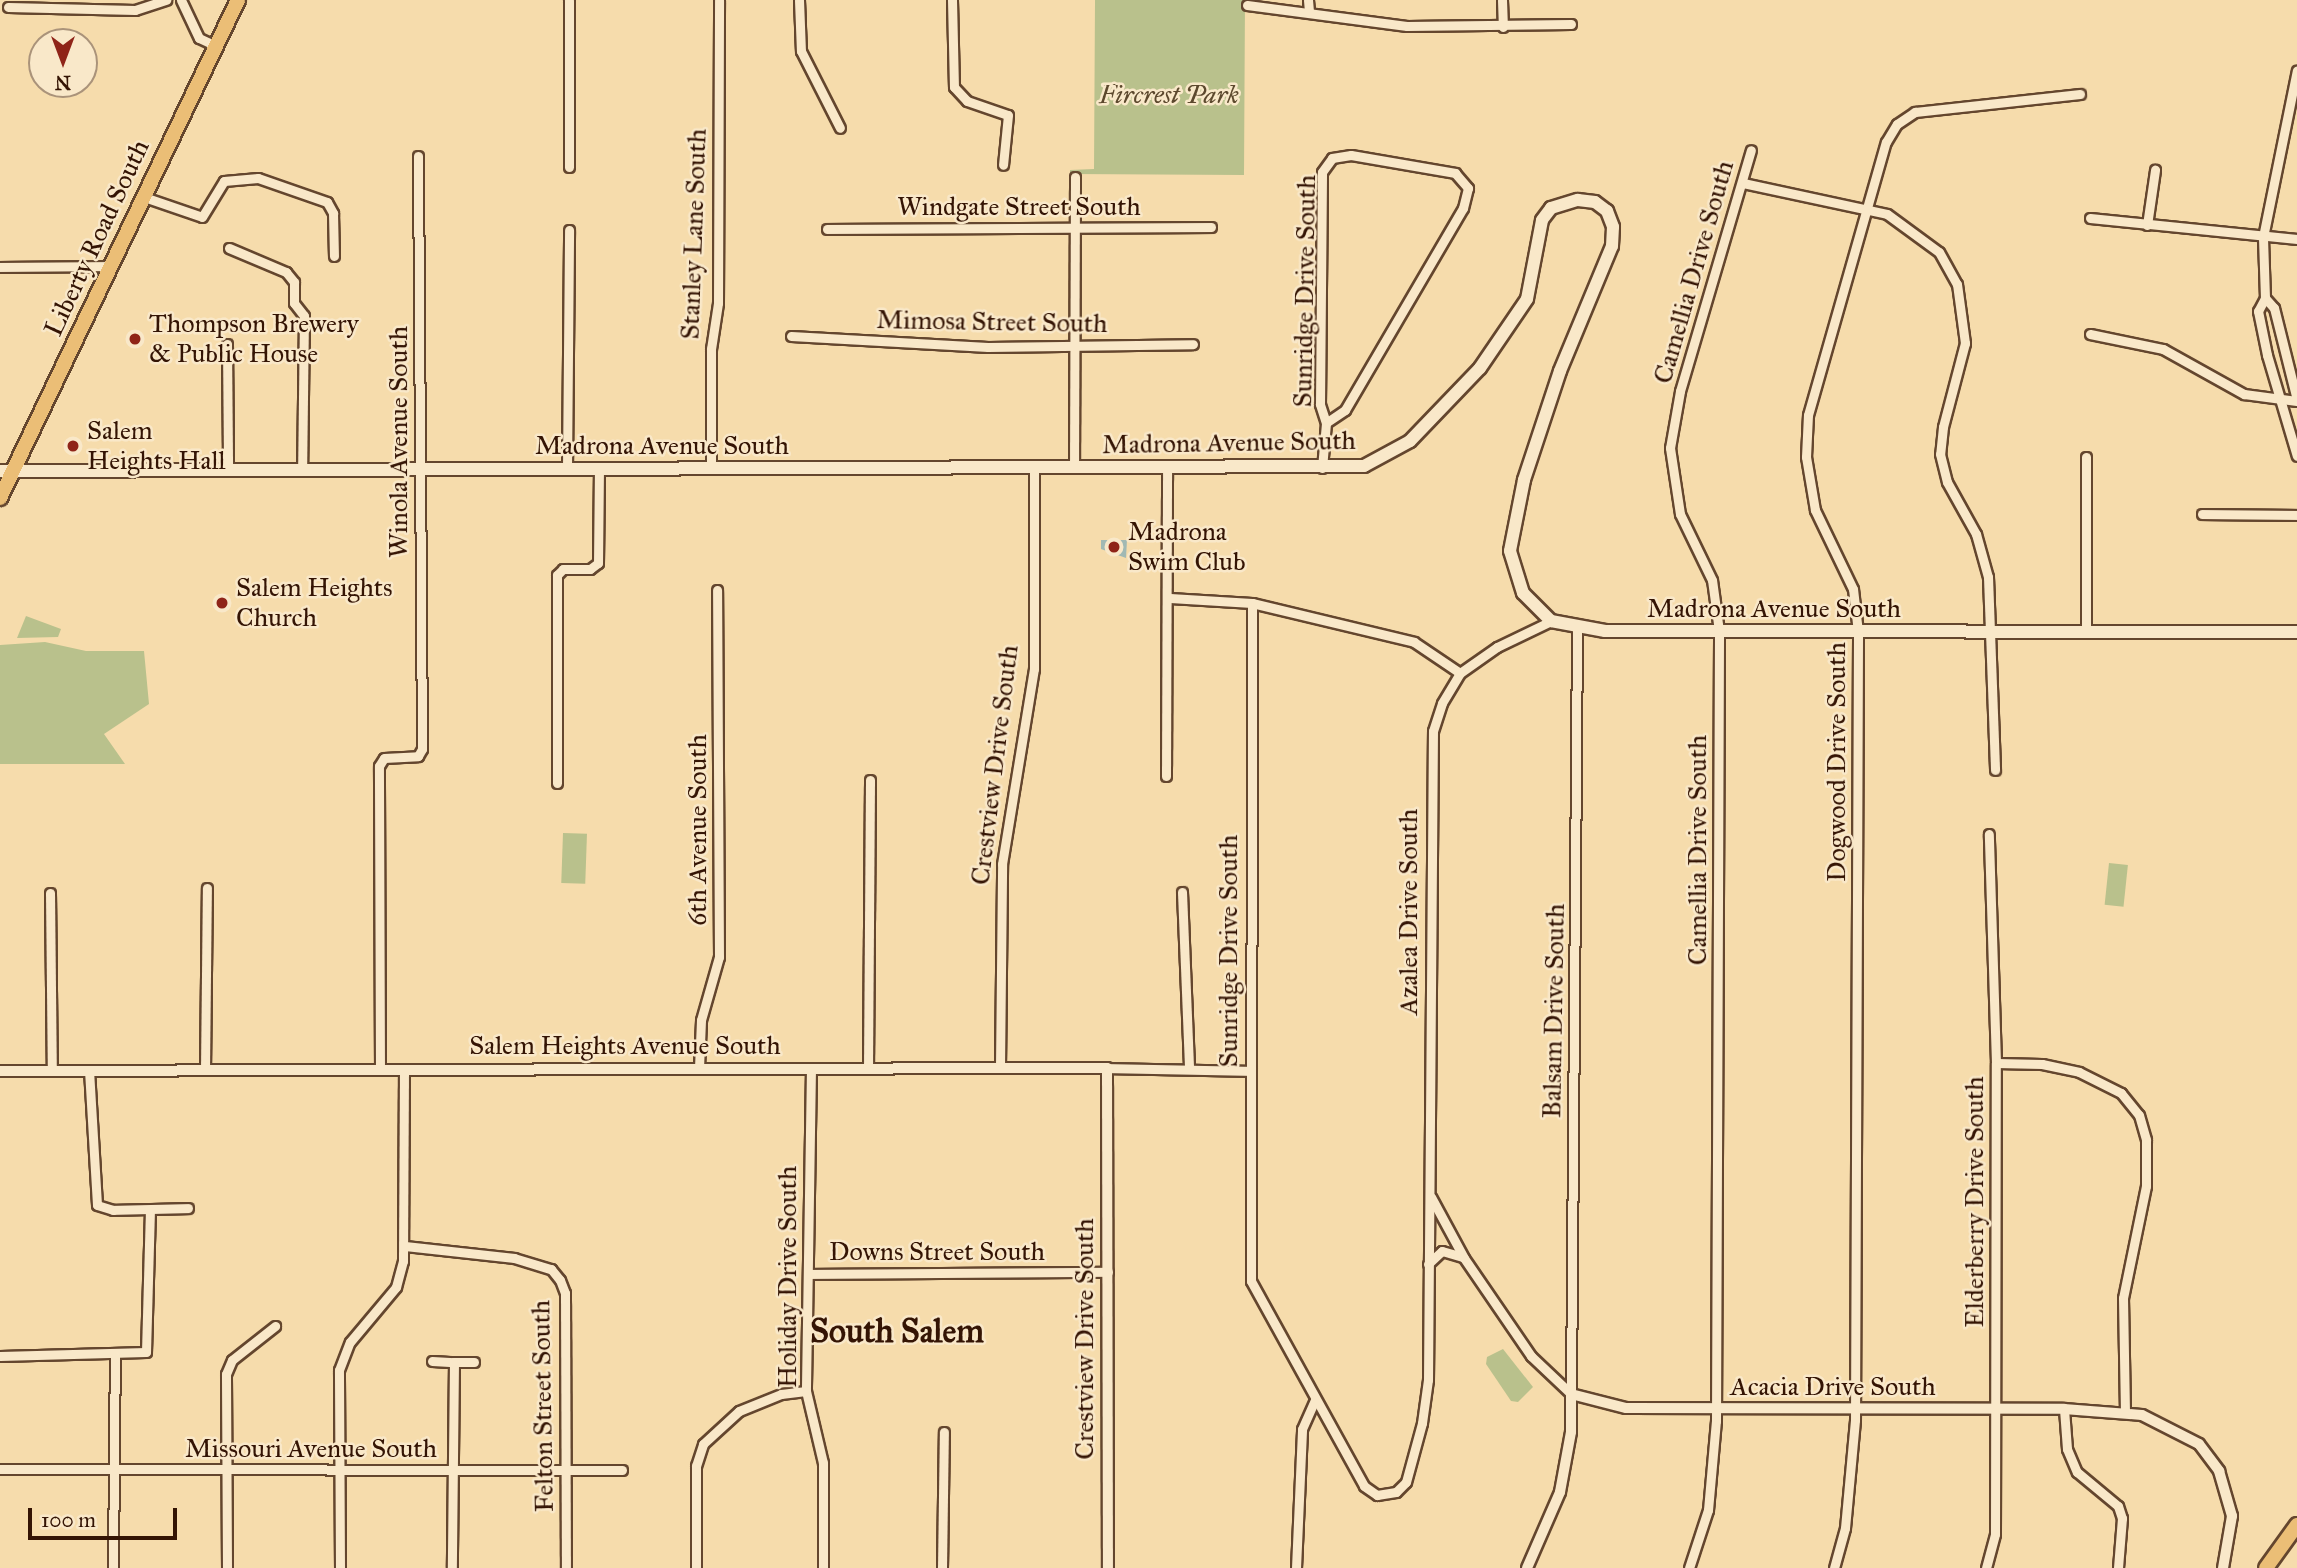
<!DOCTYPE html>
<html>
<head>
<meta charset="utf-8">
<style>
	body { margin:0 }
	#map { position:relative; width:2297px; height:1568px; overflow:hidden; background:#f6dcac; font-family:"IM FELL Great Primer",serif }
	div>[style] { position:absolute }
	[style*='--x'] { left:calc(var(--x)*1px); top:calc(var(--y)*1px); width:calc(var(--w)*1px); rotate:calc(var(--a)*1deg) }
	.green>* { inset:0; background:#b9c18c; transform-origin:0 0 }
	.water>* { inset:0; background:#a1b9b4 }
	.roads { filter:drop-shadow(2px 0 #64462e) drop-shadow(-2px 0 #64462e) drop-shadow(0 2px #64462e) drop-shadow(0 -2px #64462e) }
	.minor>* { height:9px; margin:-4.5px; padding:0 4.5px; transform-origin:4.5px; border-radius:4.5px; background:#f9e8c9 }
	.tertiary>* { height:10px; margin:-5px; padding:0 5px; transform-origin:5px; border-radius:5px; background:#f9e8c9 }
	.secondary>* { height:12px; margin:-6px; padding:0 6px; transform-origin:6px; border-radius:6px; background:#f9e8c9 }
	.primary>* { height:14px; margin:-7px; padding:0 7px; transform-origin:7px; border-radius:7px; background:#ebbe76 }
	.dots>* { width:19px; height:19px; translate:-50% -50%; box-sizing:border-box; border:4px solid #f9e8c9; border-radius:50% }
	span { translate:-50% -50%; white-space:nowrap; text-align:center; line-height:1.15; -webkit-text-stroke:5px #f9e8c9; paint-order:stroke }
	.park-label { font-size:26px; color:#5c482d; font-style:italic }
	.street-label { font-size:26px; color:#341404 }
	.poi-label { font-size:26px; color:#341404 }
	.left { translate:0 -50%; text-align:left }
	.district-label { font-size:33px; color:#341404; font-weight:700 }
	.north { position:absolute; left:28px; top:28px; width:70px; height:70px; box-sizing:border-box; background:#f9e8c9; border:2px solid #aa937a; border-radius:50%; rotate:180deg; font-size:19px; font-weight:700; line-height:28px; text-align:center; color:#341404 }
	.north::after { content:''; display:block; margin:auto; width:24px; height:32px; background:#8f2418; clip-path:polygon(50% 0,100% 100%,50% 72%,0 100%) }
	.scale { position:absolute; left:28px; top:1508px; width:149px; height:32px; box-sizing:border-box; border:4px solid #341404; border-top:0; padding-left:9px; font-size:21px; line-height:24px; white-space:nowrap; color:#341404; -webkit-text-stroke:5px #f9e8c9; paint-order:stroke }
</style>
</head>
<body>
<div id="map">
	<div class="green">
		<div style="clip-path:polygon(1095px 0,1245px 0,1244px 175px,1070px 174px,1070px 170px,1094px 169px)"></div>
		<div style="clip-path:polygon(26px 616px,61px 629px,58px 637px,17px 638px)"></div>
		<div style="clip-path:polygon(45px 642px,86px 651px,144px 651px,149px 704px,104px 734px,125px 764px,0 764px,0 645px)"></div>
		<div style="left:563px;top:833px;width:24px;height:50px;rotate:2deg"></div>
		<div style="left:2109px;top:863px;width:19px;height:42px;rotate:6deg"></div>
		<div style="clip-path:polygon(1503px 1349px,1533px 1387px,1518px 1402px,1511px 1401px,1486px 1364px,1487px 1357px)"></div>
	</div>
	<div class="water">
		<div style="clip-path:polygon(1101px 540px,1127px 540px,1126px 558px,1101px 549px)"></div>
	</div>
	<div class="roads">
		<div class="minor">
			<div style="--x:181;--y:0;--w:42;--a:64.7"></div>
			<div style="--x:199;--y:38;--w:19;--a:25"></div>
			<div style="--x:569;--y:0;--w:167;--a:90"></div>
			<div style="--x:799;--y:0;--w:51;--a:87.8"></div>
			<div style="--x:801;--y:51;--w:86;--a:63.1"></div>
			<div style="--x:952;--y:0;--w:87;--a:88.7"></div>
			<div style="--x:954;--y:87;--w:19;--a:47"></div>
			<div style="--x:967;--y:101;--w:43;--a:18.9"></div>
			<div style="--x:1008;--y:115;--w:50;--a:95.7"></div>
			<div style="--x:1308;--y:0;--w:11;--a:85"></div>
			<div style="--x:1502;--y:0;--w:27;--a:88"></div>
			<div style="--x:1247;--y:5;--w:161;--a:7.5"></div>
			<div style="--x:1407;--y:26;--w:164;--a:-0.7"></div>
			<div style="--x:8;--y:7;--w:127;--a:1.4"></div>
			<div style="--x:135;--y:10;--w:33;--a:-18"></div>
			<div style="--x:1743;--y:183;--w:147;--a:12.1"></div>
			<div style="--x:1887;--y:214;--w:64;--a:36.2"></div>
			<div style="--x:1939;--y:252;--w:37;--a:61"></div>
			<div style="--x:1957;--y:284;--w:60;--a:82.3"></div>
			<div style="--x:1965;--y:343;--w:87;--a:104.7"></div>
			<div style="--x:1943;--y:427;--w:27;--a:96"></div>
			<div style="--x:1940;--y:454;--w:29;--a:76"></div>
			<div style="--x:1947;--y:482;--w:60;--a:60.9"></div>
			<div style="--x:1976;--y:534;--w:45;--a:74.4"></div>
			<div style="--x:1988;--y:577;--w:193;--a:87.9"></div>
			<div style="--x:144;--y:197;--w:61;--a:19"></div>
			<div style="--x:202;--y:217;--w:42;--a:-58.6"></div>
			<div style="--x:224;--y:181;--w:34;--a:-5"></div>
			<div style="--x:258;--y:178;--w:73;--a:19.2"></div>
			<div style="--x:327;--y:202;--w:13;--a:61"></div>
			<div style="--x:333;--y:213;--w:43;--a:88.7"></div>
			<div style="--x:2090;--y:218;--w:208;--a:5.8"></div>
			<div style="--x:2147;--y:225;--w:56;--a:-81.7"></div>
			<div style="--x:827;--y:229;--w:384;--a:-0.3"></div>
			<div style="--x:229;--y:248;--w:62;--a:22.8"></div>
			<div style="--x:286;--y:272;--w:13;--a:51"></div>
			<div style="--x:294;--y:282;--w:21;--a:90"></div>
			<div style="--x:294;--y:303;--w:16;--a:52"></div>
			<div style="--x:304;--y:316;--w:154;--a:90.7"></div>
			<div style="--x:0;--y:267;--w:111;--a:-0.5"></div>
			<div style="--x:2265;--y:298;--w:61;--a:-91.9"></div>
			<div style="--x:2263;--y:237;--w:170;--a:-78.5"></div>
			<div style="--x:2090;--y:334;--w:75;--a:11.6"></div>
			<div style="--x:2163;--y:349;--w:93;--a:29.1"></div>
			<div style="--x:2244;--y:394;--w:53;--a:7.5"></div>
			<div style="--x:791;--y:336;--w:197;--a:3.2"></div>
			<div style="--x:988;--y:347;--w:205;--a:-0.8"></div>
			<div style="--x:227;--y:344;--w:126;--a:89.5"></div>
			<div style="--x:2297;--y:400;--w:95;--a:-104"></div>
			<div style="--x:2274;--y:308;--w:13;--a:-132"></div>
			<div style="--x:2265;--y:298;--w:15;--a:118"></div>
			<div style="--x:2258;--y:311;--w:45;--a:78.4"></div>
			<div style="--x:2267;--y:355;--w:105;--a:73.5"></div>
			<div style="--x:2086;--y:457;--w:174;--a:90"></div>
			<div style="--x:1074;--y:468;--w:291;--a:-89.8"></div>
			<div style="--x:1322;--y:468;--w:45;--a:-84.9"></div>
			<div style="--x:1326;--y:423;--w:20;--a:-108"></div>
			<div style="--x:1320;--y:404;--w:232;--a:-89.5"></div>
			<div style="--x:1322;--y:172;--w:17;--a:-54"></div>
			<div style="--x:1332;--y:158;--w:19;--a:-9"></div>
			<div style="--x:1351;--y:155;--w:106;--a:9.8"></div>
			<div style="--x:1455;--y:173;--w:20;--a:49"></div>
			<div style="--x:1468;--y:188;--w:21;--a:104"></div>
			<div style="--x:1463;--y:208;--w:234;--a:120.3"></div>
			<div style="--x:1345;--y:410;--w:23;--a:146"></div>
			<div style="--x:567;--y:469;--w:239;--a:-89.5"></div>
			<div style="--x:711;--y:469;--w:120;--a:-90"></div>
			<div style="--x:711;--y:349;--w:47;--a:-81.3"></div>
			<div style="--x:718;--y:303;--w:303;--a:-89.8"></div>
			<div style="--x:2202;--y:514;--w:95;--a:0.6"></div>
			<div style="--x:1170;--y:598;--w:82;--a:3.5"></div>
			<div style="--x:1252;--y:603;--w:167;--a:13.5"></div>
			<div style="--x:1414;--y:642;--w:55;--a:34"></div>
			<div style="--x:1252;--y:603;--w:678;--a:90.08"></div>
			<div style="--x:1251;--y:1281;--w:234;--a:61.1"></div>
			<div style="--x:1364;--y:1486;--w:16;--a:35"></div>
			<div style="--x:1377;--y:1495;--w:19;--a:-9"></div>
			<div style="--x:1396;--y:1492;--w:14;--a:-45"></div>
			<div style="--x:1406;--y:1482;--w:61;--a:-74.8"></div>
			<div style="--x:1422;--y:1423;--w:43;--a:-82.1"></div>
			<div style="--x:1428;--y:1380;--w:649;--a:-89.56"></div>
			<div style="--x:1433;--y:731;--w:29;--a:-72"></div>
			<div style="--x:1442;--y:703;--w:35;--a:-59"></div>
			<div style="--x:1460;--y:673;--w:45;--a:-35.1"></div>
			<div style="--x:1497;--y:647;--w:60;--a:-25.7"></div>
			<div style="--x:1166;--y:776;--w:308;--a:-89.8"></div>
			<div style="--x:557;--y:783;--w:208;--a:-90"></div>
			<div style="--x:557;--y:575;--w:8;--a:-45"></div>
			<div style="--x:563;--y:569;--w:27;--a:0"></div>
			<div style="--x:590;--y:569;--w:10;--a:-37"></div>
			<div style="--x:598;--y:563;--w:94;--a:-89.4"></div>
			<div style="--x:1182;--y:892;--w:177;--a:87.7"></div>
			<div style="--x:50;--y:893;--w:177;--a:89.4"></div>
			<div style="--x:1996;--y:1063;--w:46;--a:1.2"></div>
			<div style="--x:2042;--y:1064;--w:38;--a:12"></div>
			<div style="--x:2079;--y:1072;--w:47;--a:26.6"></div>
			<div style="--x:2121;--y:1093;--w:28;--a:51"></div>
			<div style="--x:2139;--y:1115;--w:26;--a:74"></div>
			<div style="--x:2146;--y:1140;--w:46;--a:90"></div>
			<div style="--x:2146;--y:1186;--w:114;--a:101.6"></div>
			<div style="--x:2123;--y:1298;--w:113;--a:89"></div>
			<div style="--x:1000;--y:1067;--w:203;--a:-89.4"></div>
			<div style="--x:1002;--y:864;--w:198;--a:-80.7"></div>
			<div style="--x:1034;--y:669;--w:201;--a:-90"></div>
			<div style="--x:699;--y:1068;--w:48;--a:-87.6"></div>
			<div style="--x:701;--y:1020;--w:66;--a:-74.1"></div>
			<div style="--x:719;--y:957;--w:367;--a:-90.3"></div>
			<div style="--x:811;--y:1068;--w:323;--a:90.9"></div>
			<div style="--x:806;--y:1391;--w:74;--a:76.7"></div>
			<div style="--x:823;--y:1463;--w:105;--a:90"></div>
			<div style="--x:868;--y:1068;--w:288;--a:-89.6"></div>
			<div style="--x:1107;--y:1068;--w:144;--a:1.2"></div>
			<div style="--x:89;--y:1070;--w:135;--a:86.6"></div>
			<div style="--x:97;--y:1205;--w:17;--a:17"></div>
			<div style="--x:113;--y:1210;--w:75;--a:-1.5"></div>
			<div style="--x:205;--y:1070;--w:182;--a:-89.4"></div>
			<div style="--x:380;--y:1070;--w:304;--a:-90.2"></div>
			<div style="--x:379;--y:766;--w:9;--a:-58"></div>
			<div style="--x:384;--y:758;--w:34;--a:-3"></div>
			<div style="--x:418;--y:756;--w:8;--a:-60"></div>
			<div style="--x:422;--y:749;--w:593;--a:-90.39"></div>
			<div style="--x:1431;--y:1197;--w:69;--a:61.6"></div>
			<div style="--x:1464;--y:1258;--w:119;--a:55.6"></div>
			<div style="--x:1531;--y:1356;--w:55;--a:43.5"></div>
			<div style="--x:405;--y:1246;--w:110;--a:6.3"></div>
			<div style="--x:514;--y:1258;--w:39;--a:17"></div>
			<div style="--x:551;--y:1269;--w:14;--a:51"></div>
			<div style="--x:560;--y:1280;--w:14;--a:69"></div>
			<div style="--x:565;--y:1293;--w:275;--a:89.8"></div>
			<div style="--x:1428;--y:1264;--w:19;--a:-43"></div>
			<div style="--x:1442;--y:1251;--w:22;--a:16"></div>
			<div style="--x:808;--y:1274;--w:300;--a:-0.4"></div>
			<div style="--x:0;--y:1356;--w:146;--a:-1.6"></div>
			<div style="--x:146;--y:1352;--w:142;--a:-88.4"></div>
			<div style="--x:432;--y:1361;--w:22;--a:3"></div>
			<div style="--x:454;--y:1362;--w:206;--a:90.6"></div>
			<div style="--x:454;--y:1362;--w:20;--a:0"></div>
			<div style="--x:1571;--y:1394;--w:765;--a:-89.55"></div>
			<div style="--x:2064;--y:1409;--w:40;--a:85.7"></div>
			<div style="--x:2067;--y:1449;--w:25;--a:67"></div>
			<div style="--x:2077;--y:1472;--w:53;--a:39.7"></div>
			<div style="--x:2118;--y:1506;--w:13;--a:72"></div>
			<div style="--x:2122;--y:1518;--w:50;--a:94.6"></div>
			<div style="--x:0;--y:1469;--w:622;--a:0.09"></div>
			<div style="--x:113;--y:1568;--w:212;--a:-89.5"></div>
			<div style="--x:227;--y:1568;--w:194;--a:-90.3"></div>
			<div style="--x:226;--y:1374;--w:15;--a:-67"></div>
			<div style="--x:232;--y:1360;--w:55;--a:-38.3"></div>
			<div style="--x:340;--y:1568;--w:198;--a:-90.3"></div>
			<div style="--x:339;--y:1370;--w:30;--a:-69"></div>
			<div style="--x:350;--y:1342;--w:72;--a:-50.1"></div>
			<div style="--x:396;--y:1287;--w:27;--a:-75"></div>
			<div style="--x:403;--y:1261;--w:191;--a:-89.7"></div>
			<div style="--x:696;--y:1568;--w:102;--a:-90"></div>
			<div style="--x:696;--y:1466;--w:23;--a:-72"></div>
			<div style="--x:703;--y:1444;--w:49;--a:-42.5"></div>
			<div style="--x:739;--y:1411;--w:45;--a:-22"></div>
			<div style="--x:781;--y:1394;--w:25;--a:-7"></div>
			<div style="--x:942;--y:1568;--w:136;--a:-89.2"></div>
			<div style="--x:1296;--y:1568;--w:139;--a:-87.5"></div>
			<div style="--x:1302;--y:1429;--w:32;--a:-66"></div>
			<div style="--x:1689;--y:1568;--w:61;--a:-71.9"></div>
			<div style="--x:1708;--y:1510;--w:89;--a:-84.9"></div>
			<div style="--x:1716;--y:1421;--w:790;--a:-89.78"></div>
			<div style="--x:1719;--y:631;--w:51;--a:-97.8"></div>
			<div style="--x:1712;--y:580;--w:73;--a:-115.9"></div>
			<div style="--x:1680;--y:514;--w:67;--a:-98.6"></div>
			<div style="--x:1670;--y:448;--w:58;--a:-80"></div>
			<div style="--x:1680;--y:391;--w:251;--a:-73.6"></div>
			<div style="--x:1834;--y:1568;--w:41;--a:-74.6"></div>
			<div style="--x:1845;--y:1528;--w:108;--a:-84.7"></div>
			<div style="--x:1855;--y:1420;--w:788;--a:-89.78"></div>
			<div style="--x:1858;--y:632;--w:43;--a:-96.6"></div>
			<div style="--x:1853;--y:589;--w:88;--a:-115.7"></div>
			<div style="--x:1815;--y:510;--w:54;--a:-99.6"></div>
			<div style="--x:1806;--y:457;--w:42;--a:-87.3"></div>
			<div style="--x:1808;--y:415;--w:284;--a:-74.1"></div>
			<div style="--x:1886;--y:142;--w:21;--a:-59"></div>
			<div style="--x:1897;--y:124;--w:22;--a:-34"></div>
			<div style="--x:1915;--y:112;--w:166;--a:-6.2"></div>
			<div style="--x:1986;--y:1568;--w:35;--a:-75"></div>
			<div style="--x:1995;--y:1534;--w:471;--a:-89.9"></div>
			<div style="--x:1996;--y:1063;--w:229;--a:-91.8"></div>
		</div>
		<div class="tertiary">
			<div style="--x:0;--y:1071;--w:1107;--a:-0.16"></div>
			<div style="--x:1107;--y:1068;--w:500;--a:89.89"></div>
			<div style="--x:1527;--y:1568;--w:83;--a:-66.5"></div>
			<div style="--x:1560;--y:1492;--w:61;--a:-79.6"></div>
			<div style="--x:1571;--y:1432;--w:38;--a:-90"></div>
			<div style="--x:1571;--y:1394;--w:57;--a:14.3"></div>
			<div style="--x:1626;--y:1408;--w:438;--a:0.1"></div>
			<div style="--x:2064;--y:1409;--w:78;--a:4.4"></div>
			<div style="--x:2142;--y:1415;--w:64;--a:27"></div>
			<div style="--x:2199;--y:1444;--w:34;--a:53"></div>
			<div style="--x:2219;--y:1471;--w:47;--a:73.9"></div>
			<div style="--x:2232;--y:1516;--w:53;--a:99.8"></div>
		</div>
		<div class="secondary">
			<div style="--x:0;--y:471;--w:1364;--a:-0.21"></div>
			<div style="--x:1364;--y:466;--w:52;--a:-28.5"></div>
			<div style="--x:1410;--y:441;--w:101;--a:-46.2"></div>
			<div style="--x:1480;--y:368;--w:83;--a:-55.7"></div>
			<div style="--x:1527;--y:299;--w:80;--a:-79.2"></div>
			<div style="--x:1542;--y:220;--w:15;--a:-53"></div>
			<div style="--x:1551;--y:208;--w:28;--a:-17"></div>
			<div style="--x:1578;--y:200;--w:17;--a:7"></div>
			<div style="--x:1595;--y:202;--w:15;--a:37"></div>
			<div style="--x:1607;--y:211;--w:17;--a:69"></div>
			<div style="--x:1613;--y:227;--w:19;--a:93"></div>
			<div style="--x:1612;--y:246;--w:135;--a:112.6"></div>
			<div style="--x:1560;--y:371;--w:115;--a:108.3"></div>
			<div style="--x:1524;--y:480;--w:72;--a:101.2"></div>
			<div style="--x:1510;--y:551;--w:44;--a:72.8"></div>
			<div style="--x:1523;--y:593;--w:40;--a:45"></div>
			<div style="--x:1551;--y:621;--w:55;--a:10.5"></div>
			<div style="--x:1605;--y:631;--w:692;--a:0.08"></div>
		</div>
		<div class="primary">
			<div style="--x:0;--y:498;--w:552;--a:-64.46"></div>
			<div style="--x:2266;--y:1568;--w:53;--a:-54.2"></div>
		</div>
	</div>
	<div class="dots">
		<div style="left:135px;top:339px;background:#8f2418"></div>
		<div style="left:73px;top:446px;background:#8f2418"></div>
		<div style="left:1114px;top:547px;background:#8f2418"></div>
		<div style="left:222px;top:603px;background:#8f2418"></div>
	</div>
	<div class="park-label">
		<span style="left:1169px;top:95px">Fircrest Park</span>
	</div>
	<div class="street-label">
		<span style="left:1019px;top:207px">Windgate Street South</span>
		<span style="left:694px;top:234px;rotate:-88deg">Stanley Lane South</span>
		<span style="left:97px;top:238px;rotate:-65deg">Liberty Road South</span>
		<span style="left:1694px;top:272px;rotate:-74deg">Camellia Drive South</span>
		<span style="left:1305px;top:291px;rotate:-89deg">Sunridge Drive South</span>
		<span style="left:992px;top:322px;rotate:1deg">Mimosa Street South</span>
		<span style="left:399px;top:442px;rotate:-90deg">Winola Avenue South</span>
		<span style="left:1229px;top:443px;rotate:-1deg">Madrona Avenue South</span>
		<span style="left:662px;top:446px">Madrona Avenue South</span>
		<span style="left:1774px;top:609px">Madrona Avenue South</span>
		<span style="left:1837px;top:762px;rotate:-90deg">Dogwood Drive South</span>
		<span style="left:995px;top:765px;rotate:-83deg">Crestview Drive South</span>
		<span style="left:698px;top:830px;rotate:-90deg">6th Avenue South</span>
		<span style="left:1698px;top:850px;rotate:-90deg">Camellia Drive South</span>
		<span style="left:1409px;top:912px;rotate:-90deg">Azalea Drive South</span>
		<span style="left:1229px;top:951px;rotate:-90deg">Sunridge Drive South</span>
		<span style="left:1554px;top:1011px;rotate:-89deg">Balsam Drive South</span>
		<span style="left:625px;top:1046px">Salem Heights Avenue South</span>
		<span style="left:1975px;top:1202px;rotate:-90deg">Elderberry Drive South</span>
		<span style="left:937px;top:1252px">Downs Street South</span>
		<span style="left:788px;top:1277px;rotate:-90deg">Holiday Drive South</span>
		<span style="left:1085px;top:1339px;rotate:-90deg">Crestview Drive South</span>
		<span style="left:1833px;top:1387px">Acacia Drive South</span>
		<span style="left:543px;top:1406px;rotate:-91deg">Felton Street South</span>
		<span style="left:311px;top:1449px">Missouri Avenue South</span>
	</div>
	<div class="poi-label">
		<span class="left" style="left:149px;top:339px">Thompson Brewery<br>&amp; Public House</span>
		<span class="left" style="left:87px;top:446px">Salem<br>Heights Hall</span>
		<span class="left" style="left:1128px;top:547px">Madrona<br>Swim Club</span>
		<span class="left" style="left:236px;top:603px">Salem Heights<br>Church</span>
	</div>
	<div class="district-label">
		<span style="left:897px;top:1332px">South Salem</span>
	</div>
	<div class="north">N</div>
	<div class="scale">100 m</div>
</div>
</body>
</html>
